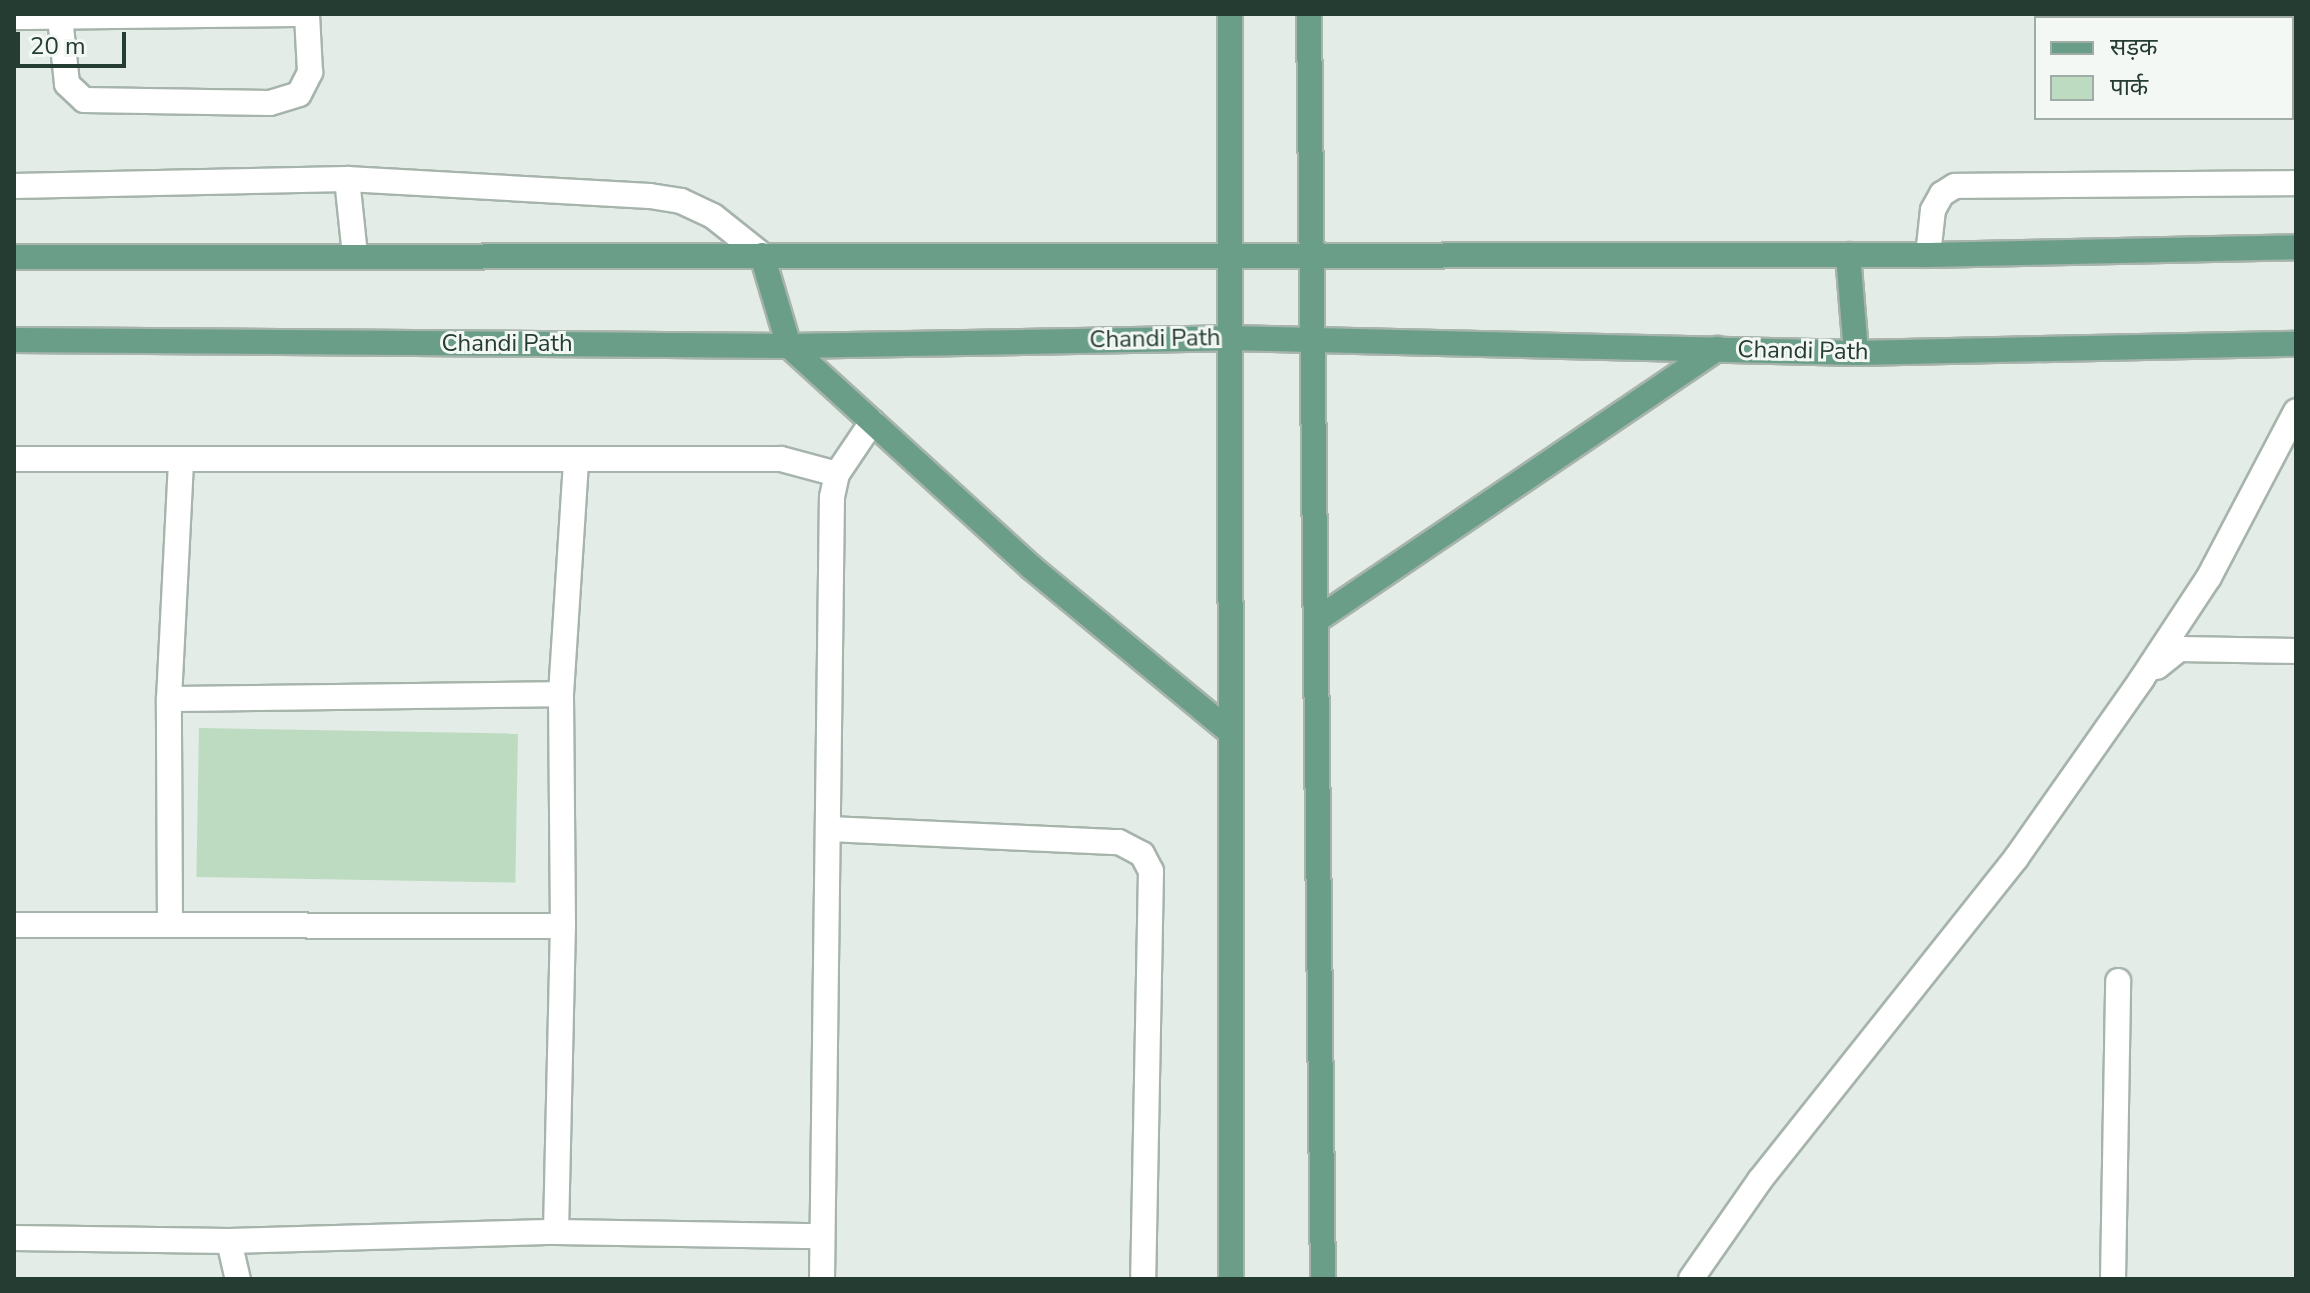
<!DOCTYPE html>
<html>
<head>
<meta charset="utf-8">
<style>
	body { margin:0 }
	#map { position:relative; width:2310px; height:1293px; overflow:hidden; background:#e3ece6; font-family:"Nunito Sans","Noto Sans Devanagari",sans-serif }
	div>[style] { position:absolute }
	[style*='--x'] { left:calc(var(--x)*1px); top:calc(var(--y)*1px); width:calc(var(--w)*1px); rotate:calc(var(--a)*1deg) }
	.green>* { inset:0; background:#bddbc0; transform-origin:0 0 }
	.roads { filter:drop-shadow(2px 0 #a6b4ac) drop-shadow(-2px 0 #a6b4ac) drop-shadow(0 2px #a6b4ac) drop-shadow(0 -2px #a6b4ac) }
	.minor>* { height:24px; margin:-12px; padding:0 12px; transform-origin:12px; border-radius:12px; background:#fff }
	.major>* { height:24px; margin:-12px; padding:0 12px; transform-origin:12px; border-radius:12px; background:#6a9e88 }
	span { translate:-50% -50%; white-space:nowrap; text-align:center; line-height:1.15; -webkit-text-stroke:6px #f3f8f5; paint-order:stroke }
	.street-label { font-size:24px; color:#243c31 }
	.frame { position:absolute; inset:0; border:16px solid #243c31; pointer-events:none }
	.legend { position:absolute; left:2034px; top:16px; width:260px; height:104px; box-sizing:border-box; background:#f3f8f5; border:2px solid #a0ada7; margin:0; padding:10px 14px; list-style:none; font-size:24px; color:#243c31 }
	.legend li { display:flex; align-items:center; gap:16px; height:40px }
	.legend b { width:40px; border:2px solid #a0ada7 }
	.scale { position:absolute; left:16px; top:32px; width:110px; height:36px; box-sizing:border-box; border:4px solid #243c31; border-top:0; padding-left:10px; font-size:24px; line-height:28px; white-space:nowrap; color:#243c31; -webkit-text-stroke:6px #f3f8f5; paint-order:stroke }
</style>
</head>
<body>
<div id="map">
	<div class="green">
		<div style="left:199px;top:728px;width:319px;height:149px;rotate:1deg"></div>
	</div>
	<div class="roads">
		<div class="minor">
			<div style="--x:14;--y:17;--w:293;--a:-0.6"></div>
			<div style="--x:60;--y:17;--w:67;--a:84"></div>
			<div style="--x:67;--y:84;--w:23;--a:43"></div>
			<div style="--x:84;--y:100;--w:186;--a:0.9"></div>
			<div style="--x:270;--y:103;--w:30;--a:-17"></div>
			<div style="--x:299;--y:94;--w:25;--a:-63"></div>
			<div style="--x:310;--y:72;--w:57;--a:-93"></div>
			<div style="--x:347;--y:179;--w:76;--a:84"></div>
			<div style="--x:14;--y:186;--w:333;--a:-1.2"></div>
			<div style="--x:347;--y:179;--w:303;--a:3.2"></div>
			<div style="--x:650;--y:196;--w:31;--a:9"></div>
			<div style="--x:681;--y:201;--w:35;--a:25"></div>
			<div style="--x:713;--y:216;--w:63;--a:38.5"></div>
			<div style="--x:1928;--y:255;--w:45;--a:-83.7"></div>
			<div style="--x:1933;--y:210;--w:18;--a:-61"></div>
			<div style="--x:1942;--y:194;--w:15;--a:-32"></div>
			<div style="--x:1955;--y:186;--w:341;--a:-0.5"></div>
			<div style="--x:14;--y:459;--w:767;--a:0"></div>
			<div style="--x:781;--y:459;--w:58;--a:15"></div>
			<div style="--x:2157;--y:667;--w:28;--a:-39"></div>
			<div style="--x:2179;--y:649;--w:117;--a:1"></div>
			<div style="--x:169;--y:699;--w:392;--a:-0.7"></div>
			<div style="--x:829;--y:829;--w:290;--a:2.6"></div>
			<div style="--x:1119;--y:842;--w:26;--a:28"></div>
			<div style="--x:1142;--y:854;--w:19;--a:62"></div>
			<div style="--x:1151;--y:871;--w:408;--a:91.1"></div>
			<div style="--x:170;--y:922;--w:223;--a:-90.3"></div>
			<div style="--x:169;--y:699;--w:239;--a:-87.1"></div>
			<div style="--x:14;--y:925;--w:549;--a:0.1"></div>
			<div style="--x:563;--y:926;--w:232;--a:-90.5"></div>
			<div style="--x:561;--y:694;--w:232;--a:-86.3"></div>
			<div style="--x:556;--y:1232;--w:306;--a:-88.7"></div>
			<div style="--x:14;--y:1238;--w:215;--a:0.8"></div>
			<div style="--x:229;--y:1241;--w:39;--a:77"></div>
			<div style="--x:229;--y:1241;--w:327;--a:-1.6"></div>
			<div style="--x:556;--y:1232;--w:265;--a:0.9"></div>
			<div style="--x:822;--y:1279;--w:782;--a:-89.27"></div>
			<div style="--x:832;--y:497;--w:24;--a:-78"></div>
			<div style="--x:837;--y:474;--w:63;--a:-56.1"></div>
			<div style="--x:1691;--y:1279;--w:121;--a:-55.1"></div>
			<div style="--x:1760;--y:1180;--w:411;--a:-51.5"></div>
			<div style="--x:2016;--y:858;--w:218;--a:-54.9"></div>
			<div style="--x:2141;--y:680;--w:123;--a:-56.6"></div>
			<div style="--x:2209;--y:577;--w:187;--a:-62.3"></div>
			<div style="--x:2113;--y:1279;--w:298;--a:-89"></div>
		</div>
		<div class="major">
			<div style="--x:1230;--y:14;--w:1265;--a:89.95"></div>
			<div style="--x:1309;--y:14;--w:1265;--a:89.37"></div>
			<div style="--x:762;--y:255;--w:95;--a:73.5"></div>
			<div style="--x:789;--y:346;--w:329;--a:42.4"></div>
			<div style="--x:1032;--y:568;--w:257;--a:39.6"></div>
			<div style="--x:1848;--y:255;--w:98;--a:85.3"></div>
			<div style="--x:14;--y:257;--w:1914;--a:-0.06"></div>
			<div style="--x:1928;--y:255;--w:368;--a:-1.2"></div>
			<div style="--x:14;--y:340;--w:775;--a:0.44"></div>
			<div style="--x:789;--y:346;--w:441;--a:-1"></div>
			<div style="--x:1230;--y:338;--w:626;--a:1.37"></div>
			<div style="--x:1856;--y:353;--w:440;--a:-1.2"></div>
			<div style="--x:1318;--y:619;--w:482;--a:-34.1"></div>
		</div>
	</div>
	<div class="street-label">
		<span style="left:1155px;top:339px;rotate:-1deg">Chandi Path</span>
		<span style="left:507px;top:344px">Chandi Path</span>
		<span style="left:1803px;top:351px;rotate:1deg">Chandi Path</span>
	</div>
	<div class="frame"></div>
	<ul class="legend">
	<li><b style="height:10px;background:#6a9e88"></b>सड़क</li>
	<li><b style="height:22px;background:#bddbc0"></b>पार्क</li>
	</ul>
	<div class="scale">20 m</div>
</div>
</body>
</html>
